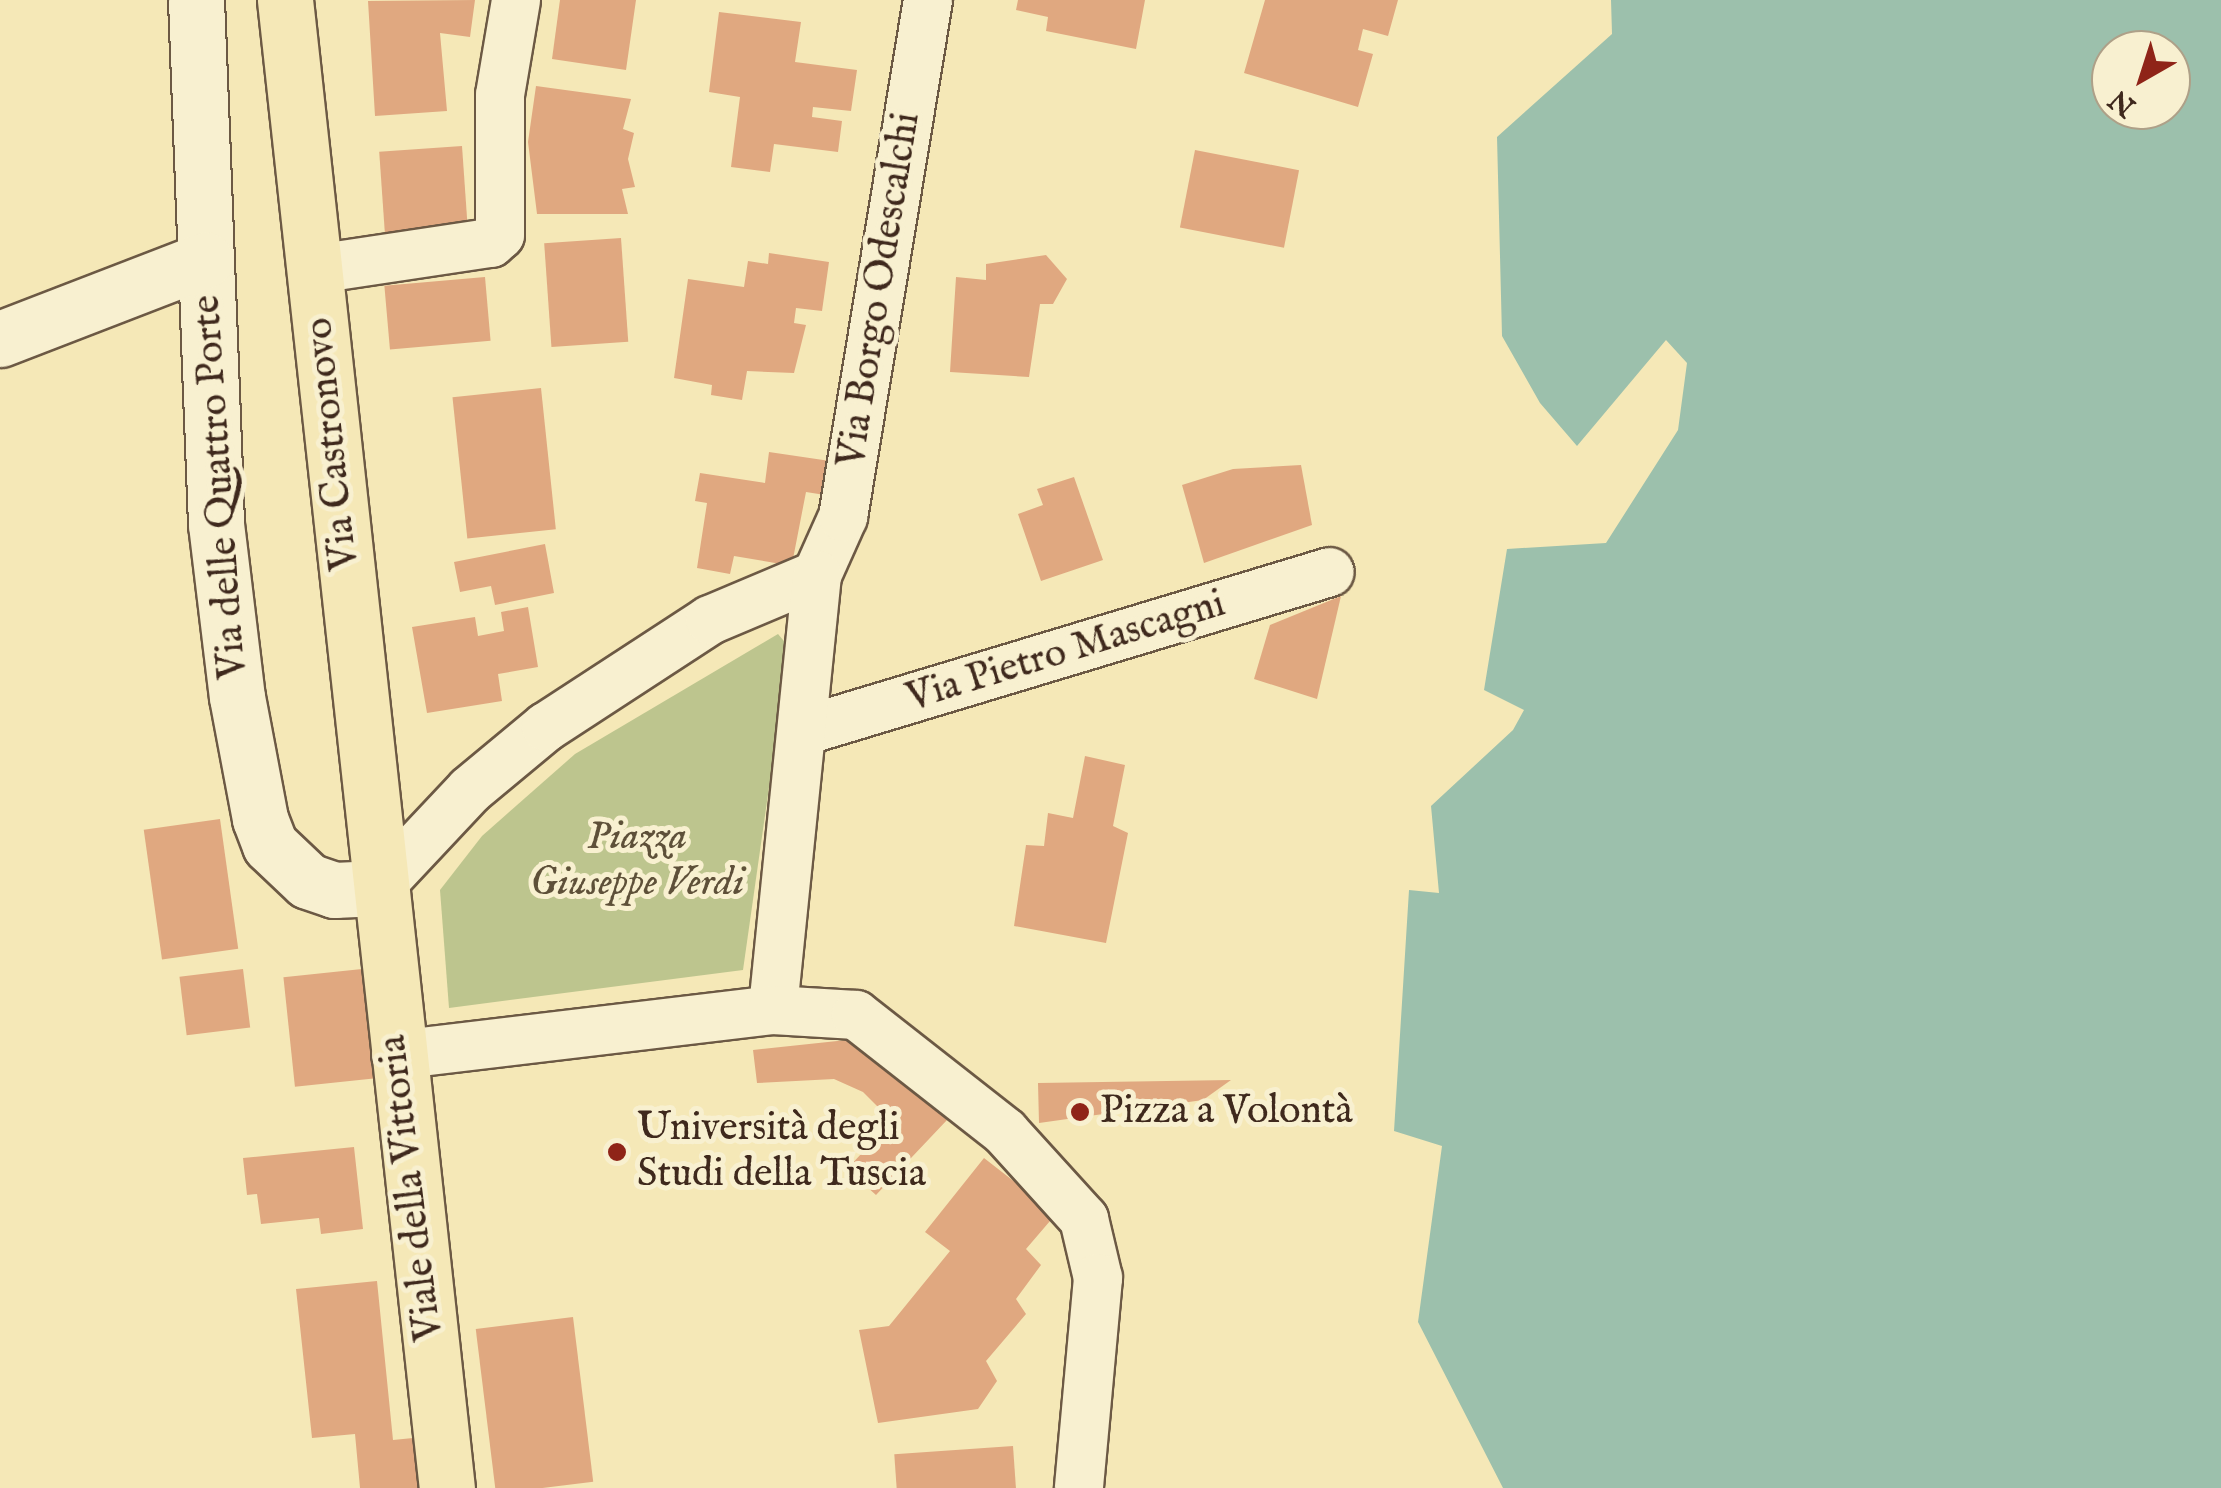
<!DOCTYPE html>
<html>
<head>
<meta charset="utf-8">
<style>
	body { margin:0 }
	#map { position:relative; width:2221px; height:1488px; overflow:hidden; background:#f5e8b7; font-family:"IM FELL English",serif }
	div>[style] { position:absolute }
	[style*='--x'] { left:calc(var(--x)*1px); top:calc(var(--y)*1px); width:calc(var(--w)*1px); rotate:calc(var(--a)*1deg) }
	.green>* { inset:0; background:#bdc58e }
	.water>* { inset:0; background:#9cc0ac }
	.building>* { inset:0; background:#e0a880; transform-origin:0 0 }
	.roads { filter:drop-shadow(2px 0 #6c5944) drop-shadow(-2px 0 #6c5944) drop-shadow(0 2px #6c5944) drop-shadow(0 -2px #6c5944) }
	.street>* { height:48px; margin:-24px; padding:0 24px; transform-origin:24px; border-radius:24px; background:#f8f0d0 }
	.secondary>* { height:55px; margin:-27.5px; padding:0 27.5px; transform-origin:27.5px; border-radius:27.5px; background:#f8f0d0 }
	.primary>* { height:55px; margin:-27.5px; padding:0 27.5px; transform-origin:27.5px; border-radius:27.5px; background:#f5e8b7 }
	.dots>* { width:28px; height:28px; translate:-50% -50%; box-sizing:border-box; border:5px solid #f8f0d0; border-radius:50% }
	span { translate:-50% -50%; white-space:nowrap; text-align:center; line-height:1.15; -webkit-text-stroke:10px #f8f0d0; paint-order:stroke }
	.street-label { font-size:40px; color:#3f291d }
	.park-label { font-size:40px; color:#5e5039; font-style:italic }
	.poi-label { font-size:40px; color:#3f291d }
	.left { translate:0 -50%; text-align:left }
	.north { position:absolute; left:2091px; top:30px; width:100px; height:100px; box-sizing:border-box; background:#f8f0d0; border:2px solid #aea088; border-radius:50%; rotate:219deg; font-size:28px; font-weight:700; line-height:40px; text-align:center; color:#3f291d }
	.north::after { content:''; display:block; margin:auto; width:35px; height:45px; background:#8f2418; clip-path:polygon(50% 0,100% 100%,50% 72%,0 100%) }
</style>
</head>
<body>
<div id="map">
	<div class="green">
		<div style="clip-path:polygon(778px 634px,789px 647px,743px 970px,449px 1008px,440px 890px,482px 836px,575px 754px)"></div>
	</div>
	<div class="water">
		<div style="clip-path:polygon(evenodd,1611px 0,2221px 0,2221px 1488px,1503px 1488px,1418px 1322px,1442px 1146px,1394px 1131px,1409px 890px,1439px 893px,1431px 806px,1513px 730px,1524px 710px,1484px 690px,1507px 549px,1606px 543px,1678px 430px,1687px 363px,1666px 340px,1577px 446px,1540px 403px,1502px 336px,1497px 137px,1612px 34px,1611px 0,2111px 50px,2171px 50px,2171px 110px,2111px 110px,2111px 50px)"></div>
	</div>
	<div class="building">
		<div style="clip-path:polygon(475px 0,470px 37px,440px 33px,447px 111px,375px 116px,368px 1px)"></div>
		<div style="clip-path:polygon(560px 0,636px 0,626px 70px,552px 59px)"></div>
		<div style="clip-path:polygon(1018px 0,1145px 0,1136px 49px,1046px 31px,1048px 17px,1016px 10px)"></div>
		<div style="clip-path:polygon(1265px 0,1398px 0,1388px 36px,1363px 29px,1358px 50px,1373px 54px,1358px 107px,1244px 73px)"></div>
		<div style="clip-path:polygon(719px 12px,801px 22px,795px 62px,857px 70px,851px 111px,813px 107px,812px 117px,842px 121px,838px 152px,774px 144px,770px 172px,731px 167px,740px 97px,709px 92px)"></div>
		<div style="clip-path:polygon(536px 86px,631px 99px,623px 129px,634px 133px,628px 159px,635px 187px,622px 189px,628px 214px,537px 214px,528px 142px)"></div>
		<div style="left:462px;top:146px;width:92px;height:83px;rotate:86deg"></div>
		<div style="left:1195px;top:150px;width:106px;height:79px;rotate:11deg"></div>
		<div style="left:621px;top:238px;width:104px;height:77px;rotate:86deg"></div>
		<div style="clip-path:polygon(769px 253px,829px 262px,822px 311px,796px 308px,794px 323px,806px 325px,794px 373px,747px 371px,742px 400px,711px 395px,712px 385px,674px 378px,688px 279px,744px 287px,748px 261px,768px 264px)"></div>
		<div style="clip-path:polygon(1046px 255px,1067px 279px,1053px 304px,1040px 304px,1029px 377px,950px 372px,956px 277px,986px 280px,986px 264px)"></div>
		<div style="left:485px;top:277px;width:64px;height:101px;rotate:85deg"></div>
		<div style="left:541px;top:388px;width:142px;height:89px;rotate:84deg"></div>
		<div style="clip-path:polygon(769px 452px,830px 461px,825px 495px,806px 492px,793px 559px,787px 565px,734px 556px,730px 574px,697px 568px,707px 503px,695px 501px,700px 473px,765px 483px)"></div>
		<div style="clip-path:polygon(1301px 465px,1312px 525px,1204px 563px,1182px 485px,1233px 469px)"></div>
		<div style="clip-path:polygon(1074px 477px,1103px 560px,1041px 581px,1018px 514px,1043px 505px,1037px 489px)"></div>
		<div style="clip-path:polygon(545px 544px,554px 593px,495px 605px,491px 586px,460px 592px,454px 562px)"></div>
		<div style="clip-path:polygon(1341px 596px,1317px 699px,1254px 679px,1270px 625px)"></div>
		<div style="clip-path:polygon(528px 607px,538px 667px,498px 674px,502px 701px,427px 713px,412px 627px,475px 617px,478px 636px,504px 631px,501px 612px)"></div>
		<div style="clip-path:polygon(1085px 756px,1125px 765px,1113px 826px,1128px 833px,1106px 943px,1014px 926px,1026px 845px,1044px 846px,1048px 813px,1073px 818px)"></div>
		<div style="left:220px;top:819px;width:131px;height:77px;rotate:82deg"></div>
		<div style="left:243px;top:969px;width:59px;height:64px;rotate:83deg"></div>
		<div style="left:362px;top:969px;width:110px;height:79px;rotate:84deg"></div>
		<div style="clip-path:polygon(856px 1039px,888px 1058px,947px 1120px,876px 1195px,847px 1169px,892px 1121px,863px 1092px,834px 1079px,757px 1083px,753px 1050px)"></div>
		<div style="clip-path:polygon(1231px 1080px,1203px 1100px,1039px 1123px,1038px 1083px)"></div>
		<div style="clip-path:polygon(354px 1147px,363px 1229px,321px 1234px,319px 1218px,261px 1224px,257px 1194px,247px 1195px,243px 1158px)"></div>
		<div style="clip-path:polygon(984px 1158px,1056px 1214px,1026px 1249px,1041px 1265px,1016px 1299px,1026px 1314px,986px 1361px,997px 1381px,978px 1409px,878px 1423px,859px 1330px,889px 1326px,950px 1251px,925px 1232px)"></div>
		<div style="clip-path:polygon(377px 1281px,393px 1440px,413px 1438px,418px 1488px,360px 1488px,355px 1434px,312px 1438px,296px 1289px)"></div>
		<div style="left:573px;top:1317px;width:166px;height:98px;rotate:83deg"></div>
		<div style="left:1013px;top:1446px;width:42px;height:119px;rotate:86deg"></div>
	</div>
	<div class="roads">
		<div class="street">
			<div style="--x:316;--y:269;--w:177;--a:-8.5"></div>
			<div style="--x:491;--y:243;--w:12;--a:-42"></div>
			<div style="--x:500;--y:235;--w:140;--a:-90"></div>
			<div style="--x:500;--y:95;--w:96;--a:-80.4"></div>
			<div style="--x:817;--y:575;--w:64;--a:-65.9"></div>
			<div style="--x:843;--y:517;--w:524;--a:-80.66"></div>
			<div style="--x:803;--y:731;--w:550;--a:-16.79"></div>
			<div style="--x:378;--y:888;--w:134;--a:-46.8"></div>
			<div style="--x:470;--y:790;--w:99;--a:-39.7"></div>
			<div style="--x:546;--y:727;--w:196;--a:-33.1"></div>
			<div style="--x:710;--y:620;--w:116;--a:-22.8"></div>
			<div style="--x:817;--y:575;--w:437;--a:95.8"></div>
			<div style="--x:396;--y:1055;--w:380;--a:-6.8"></div>
			<div style="--x:773;--y:1010;--w:83;--a:3.4"></div>
			<div style="--x:856;--y:1015;--w:189;--a:38.1"></div>
			<div style="--x:1005;--y:1132;--w:118;--a:47.8"></div>
			<div style="--x:1084;--y:1219;--w:61;--a:76.7"></div>
			<div style="--x:1098;--y:1278;--w:211;--a:95.2"></div>
		</div>
		<div class="secondary">
			<div style="--x:196;--y:0;--w:524;--a:87.81"></div>
			<div style="--x:216;--y:524;--w:174;--a:83.1"></div>
			<div style="--x:237;--y:697;--w:124;--a:79.3"></div>
			<div style="--x:260;--y:819;--w:28;--a:69"></div>
			<div style="--x:270;--y:845;--w:52;--a:43.5"></div>
			<div style="--x:308;--y:881;--w:28;--a:19"></div>
			<div style="--x:334;--y:890;--w:44;--a:-2.6"></div>
			<div style="--x:0;--y:339;--w:220;--a:-21.1"></div>
		</div>
		<div class="primary">
			<div style="--x:285;--y:0;--w:1497;--a:83.79"></div>
		</div>
	</div>
	<div class="dots">
		<div style="left:1080px;top:1112px;background:#8f2418"></div>
		<div style="left:617px;top:1152px;background:#8f2418"></div>
	</div>
	<div class="street-label">
		<span style="left:880px;top:290px;rotate:-81deg">Via Borgo Odescalchi</span>
		<span style="left:333px;top:444px;rotate:-96deg">Via Castronovo</span>
		<span style="left:221px;top:487px;rotate:-94deg">Via delle Quattro Porte</span>
		<span style="left:1066px;top:652px;rotate:-17deg">Via Pietro Mascagni</span>
		<span style="left:412px;top:1188px;rotate:-97deg">Viale della Vittoria</span>
	</div>
	<div class="park-label">
		<span style="left:637px;top:861px">Piazza<br>Giuseppe Verdi</span>
	</div>
	<div class="poi-label">
		<span class="left" style="left:1100px;top:1112px">Pizza a Volontà</span>
		<span class="left" style="left:637px;top:1152px">Università degli<br>Studi della Tuscia</span>
	</div>
	<div class="north">N</div>
</div>
</body>
</html>
